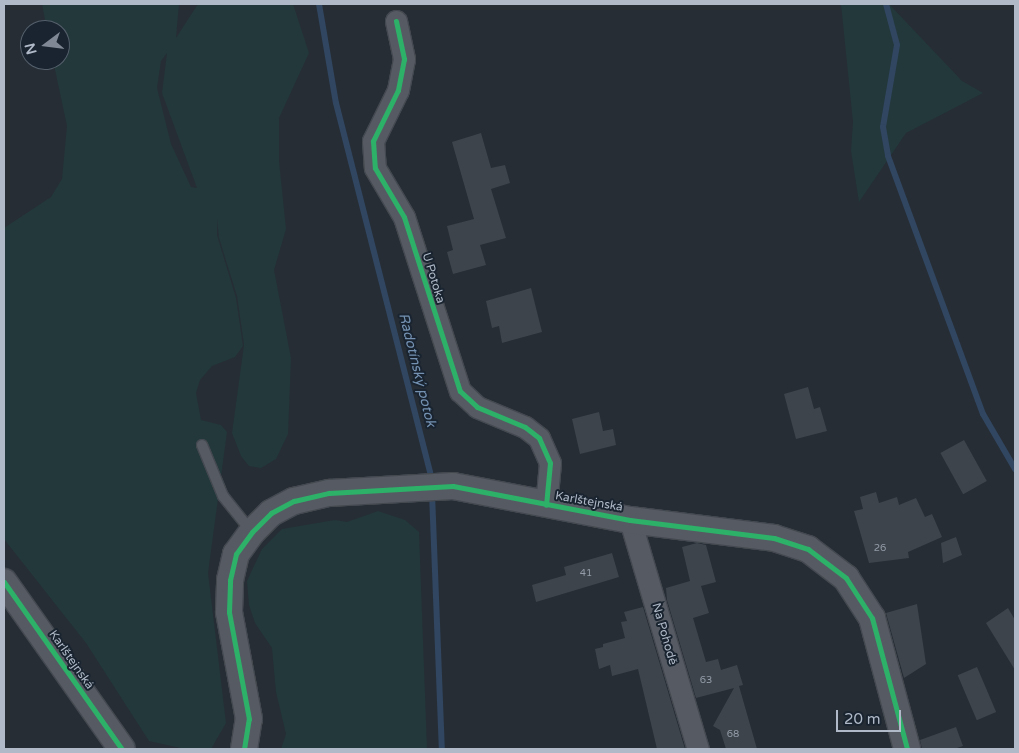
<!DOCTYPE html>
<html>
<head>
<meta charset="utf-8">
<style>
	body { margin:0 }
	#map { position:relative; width:1019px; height:753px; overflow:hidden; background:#262d35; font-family:"Varela Round",sans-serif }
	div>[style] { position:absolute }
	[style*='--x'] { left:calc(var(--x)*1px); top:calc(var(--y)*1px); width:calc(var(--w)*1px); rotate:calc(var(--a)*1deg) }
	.green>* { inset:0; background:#23383b }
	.stream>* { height:6px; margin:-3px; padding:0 3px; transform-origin:3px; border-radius:3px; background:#314660 }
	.building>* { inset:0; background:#3e444b; transform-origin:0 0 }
	.roads { filter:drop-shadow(1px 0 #444950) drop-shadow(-1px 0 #444950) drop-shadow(0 1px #444950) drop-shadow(0 -1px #444950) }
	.service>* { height:10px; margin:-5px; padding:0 5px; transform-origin:5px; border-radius:5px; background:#565b63 }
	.minor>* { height:21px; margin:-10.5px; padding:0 10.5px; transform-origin:10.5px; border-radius:10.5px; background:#565b63 }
	.tertiary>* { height:26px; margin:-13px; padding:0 13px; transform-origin:13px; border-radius:13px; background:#565b63 }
	.cycleway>* { height:5px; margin:-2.5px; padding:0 2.5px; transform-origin:2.5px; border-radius:2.5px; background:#2db169 }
	span { translate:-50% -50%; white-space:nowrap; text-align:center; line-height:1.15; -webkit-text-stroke:4px #192430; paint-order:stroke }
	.number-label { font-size:10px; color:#939ca8 }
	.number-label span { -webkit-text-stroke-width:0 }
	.street-label { font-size:12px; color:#afb9c7 }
	.water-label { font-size:14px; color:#7491b2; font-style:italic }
	.frame { position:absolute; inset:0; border:5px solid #afb9c7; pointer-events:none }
	.north { position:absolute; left:20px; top:20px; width:50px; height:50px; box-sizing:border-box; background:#192430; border:1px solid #55606c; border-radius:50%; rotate:255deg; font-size:14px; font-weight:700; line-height:20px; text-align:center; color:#afb9c7 }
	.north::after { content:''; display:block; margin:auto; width:18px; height:22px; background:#7f8894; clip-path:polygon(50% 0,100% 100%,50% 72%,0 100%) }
	.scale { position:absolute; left:836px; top:710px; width:65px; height:22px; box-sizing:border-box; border:2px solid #afb9c7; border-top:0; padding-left:6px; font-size:15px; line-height:18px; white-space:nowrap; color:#afb9c7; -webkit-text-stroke:4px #192430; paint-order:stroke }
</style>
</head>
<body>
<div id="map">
	<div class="green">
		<div style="clip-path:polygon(evenodd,42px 4px,179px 4px,176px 38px,198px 4px,293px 4px,309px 53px,279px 118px,279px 161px,286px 229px,274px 270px,291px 358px,288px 434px,276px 459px,261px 468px,249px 466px,241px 456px,232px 433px,244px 345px,237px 296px,219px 238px,217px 220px,217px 235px,236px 298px,243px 346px,235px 357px,212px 366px,200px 380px,196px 393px,201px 420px,221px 425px,227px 432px,208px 573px,226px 723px,211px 749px,185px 749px,149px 741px,86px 643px,4px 539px,4px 228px,51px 197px,62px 179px,67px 126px,53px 60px,60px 60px,60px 30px,47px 30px,42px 4px,167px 53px,162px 93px,197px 188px,191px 187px,171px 144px,157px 88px,161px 61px,167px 53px)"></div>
		<div style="clip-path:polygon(841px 4px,889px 4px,962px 81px,983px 93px,906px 133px,859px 202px,851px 151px,853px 122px)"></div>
		<div style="clip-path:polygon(378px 511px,405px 520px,419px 532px,427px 749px,281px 749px,286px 734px,276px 692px,272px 648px,255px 623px,249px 605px,247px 581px,262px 549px,282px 529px,335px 520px,347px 522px)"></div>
	</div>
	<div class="stream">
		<div style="--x:319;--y:4;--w:100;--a:80.3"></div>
		<div style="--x:336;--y:103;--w:390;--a:75.7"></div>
		<div style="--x:886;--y:4;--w:42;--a:75"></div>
		<div style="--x:897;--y:45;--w:83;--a:99.7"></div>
		<div style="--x:883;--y:127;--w:29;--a:80"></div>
		<div style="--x:888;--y:156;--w:275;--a:69.8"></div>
		<div style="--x:983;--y:414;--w:64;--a:59.8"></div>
		<div style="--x:432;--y:493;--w:256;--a:87.8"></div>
	</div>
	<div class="building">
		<div style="clip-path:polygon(481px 133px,491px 168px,505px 165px,510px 183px,491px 189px,506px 238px,480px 245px,486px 265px,453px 274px,447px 252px,453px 250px,447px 226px,474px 219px,452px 142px)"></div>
		<div style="clip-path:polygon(531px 288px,542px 332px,502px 343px,499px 326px,492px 328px,486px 301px)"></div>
		<div style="clip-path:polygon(808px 387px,814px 409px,820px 407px,827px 431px,796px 439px,784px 394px)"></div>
		<div style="clip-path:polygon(599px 412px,603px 431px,613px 429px,616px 445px,580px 454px,572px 419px)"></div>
		<div style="left:964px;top:440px;width:47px;height:27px;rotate:61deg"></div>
		<div style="clip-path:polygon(876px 492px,879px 503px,897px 497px,899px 505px,916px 498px,925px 517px,932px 514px,942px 537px,908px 552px,909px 558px,869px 563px,854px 511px,863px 509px,860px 497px)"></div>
		<div style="clip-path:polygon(956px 537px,962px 555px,943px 563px,941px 543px)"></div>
		<div style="clip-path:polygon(697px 543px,706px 545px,716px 582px,701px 586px,709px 613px,693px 618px,706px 662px,718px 659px,721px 670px,737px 665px,743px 685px,739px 686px,757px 749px,726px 749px,720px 730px,713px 726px,734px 688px,696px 698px,667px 600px,666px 588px,690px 581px,682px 547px)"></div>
		<div style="clip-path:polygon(612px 553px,619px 577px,536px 602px,532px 585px,566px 575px,564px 567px)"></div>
		<div style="clip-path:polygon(917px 604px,926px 664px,904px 678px,886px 613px)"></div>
		<div style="clip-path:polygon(643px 607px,685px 749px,657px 749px,638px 669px,612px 676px,610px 665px,599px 669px,595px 649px,603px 647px,603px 644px,625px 638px,621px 622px,627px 621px,624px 612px)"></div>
		<div style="clip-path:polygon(1008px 608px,1015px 620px,1015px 670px,986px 623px)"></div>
		<div style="left:977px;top:667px;width:49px;height:21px;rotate:67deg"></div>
		<div style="clip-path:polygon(956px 727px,963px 746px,954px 749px,922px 749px,920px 740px)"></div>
	</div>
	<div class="roads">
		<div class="service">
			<div style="--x:202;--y:445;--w:55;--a:67.6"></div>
			<div style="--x:223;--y:496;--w:45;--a:51.3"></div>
		</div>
		<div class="minor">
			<div style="--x:396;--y:21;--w:39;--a:78"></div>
			<div style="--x:404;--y:59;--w:32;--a:101"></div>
			<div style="--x:398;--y:90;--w:57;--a:116.1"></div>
			<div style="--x:373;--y:141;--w:27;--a:86"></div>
			<div style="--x:375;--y:168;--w:57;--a:59.4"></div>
			<div style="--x:404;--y:217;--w:183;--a:72.2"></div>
			<div style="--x:460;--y:391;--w:23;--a:43"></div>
			<div style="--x:477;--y:407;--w:52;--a:22.6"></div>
			<div style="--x:525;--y:427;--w:18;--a:38"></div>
			<div style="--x:539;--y:438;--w:27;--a:66"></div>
			<div style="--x:550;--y:463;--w:42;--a:95.4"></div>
			<div style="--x:630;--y:520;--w:239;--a:73.5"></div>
		</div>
		<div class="tertiary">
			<div style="--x:4;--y:582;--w:204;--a:54.8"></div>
			<div style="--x:244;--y:749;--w:30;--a:-81"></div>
			<div style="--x:249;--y:719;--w:109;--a:-100.6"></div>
			<div style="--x:229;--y:612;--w:32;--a:-88"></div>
			<div style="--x:230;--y:580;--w:27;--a:-77"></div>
			<div style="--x:236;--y:554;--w:27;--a:-54"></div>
			<div style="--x:252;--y:532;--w:27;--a:-45"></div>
			<div style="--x:271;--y:513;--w:26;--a:-28"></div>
			<div style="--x:294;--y:501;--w:36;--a:-13"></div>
			<div style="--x:329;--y:493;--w:124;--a:-3.2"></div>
			<div style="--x:453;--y:486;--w:180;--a:10.9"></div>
			<div style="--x:630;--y:520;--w:145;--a:7.1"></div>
			<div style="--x:774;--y:538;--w:36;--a:18"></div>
			<div style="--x:808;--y:549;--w:48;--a:37.3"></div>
			<div style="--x:846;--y:578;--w:48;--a:57"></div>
			<div style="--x:872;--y:618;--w:136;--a:75"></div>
		</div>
	</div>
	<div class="cycleway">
		<div style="--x:396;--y:21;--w:39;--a:78"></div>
		<div style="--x:404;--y:59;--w:32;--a:101"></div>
		<div style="--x:398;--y:90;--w:57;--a:116.1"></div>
		<div style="--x:373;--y:141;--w:27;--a:86"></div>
		<div style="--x:375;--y:168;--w:57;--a:59.4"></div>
		<div style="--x:404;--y:217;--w:183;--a:72.2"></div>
		<div style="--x:460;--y:391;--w:23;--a:43"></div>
		<div style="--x:477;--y:407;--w:52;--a:22.6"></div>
		<div style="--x:525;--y:427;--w:18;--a:38"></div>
		<div style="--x:539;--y:438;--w:27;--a:66"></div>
		<div style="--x:550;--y:463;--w:42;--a:95.4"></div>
		<div style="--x:4;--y:582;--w:204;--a:54.8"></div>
		<div style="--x:244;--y:749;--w:30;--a:-81"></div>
		<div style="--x:249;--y:719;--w:109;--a:-100.6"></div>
		<div style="--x:229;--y:612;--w:32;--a:-88"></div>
		<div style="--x:230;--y:580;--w:27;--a:-77"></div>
		<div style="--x:236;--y:554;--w:27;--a:-54"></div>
		<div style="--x:252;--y:532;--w:27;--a:-45"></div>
		<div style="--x:271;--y:513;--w:26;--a:-28"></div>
		<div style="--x:294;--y:501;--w:36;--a:-13"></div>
		<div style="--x:329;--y:493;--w:124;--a:-3.2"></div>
		<div style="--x:453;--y:486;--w:180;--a:10.9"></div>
		<div style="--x:630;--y:520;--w:145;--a:7.1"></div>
		<div style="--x:774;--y:538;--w:36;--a:18"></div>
		<div style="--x:808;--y:549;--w:48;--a:37.3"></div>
		<div style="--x:846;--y:578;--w:48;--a:57"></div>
		<div style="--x:872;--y:618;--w:136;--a:75"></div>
	</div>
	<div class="number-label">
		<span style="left:880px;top:549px">26</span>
		<span style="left:586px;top:574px">41</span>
		<span style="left:706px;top:681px">63</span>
		<span style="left:733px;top:735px">68</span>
	</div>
	<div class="street-label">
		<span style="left:433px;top:278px;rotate:73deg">U Potoka</span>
		<span style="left:589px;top:502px;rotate:10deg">Karlštejnská</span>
		<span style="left:664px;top:634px;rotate:74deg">Na Pohodě</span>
		<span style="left:71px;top:660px;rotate:55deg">Karlštejnská</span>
	</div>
	<div class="water-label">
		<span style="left:417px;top:370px;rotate:76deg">Radotínský potok</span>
	</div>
	<div class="frame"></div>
	<div class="north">N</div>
	<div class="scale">20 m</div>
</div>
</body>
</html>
